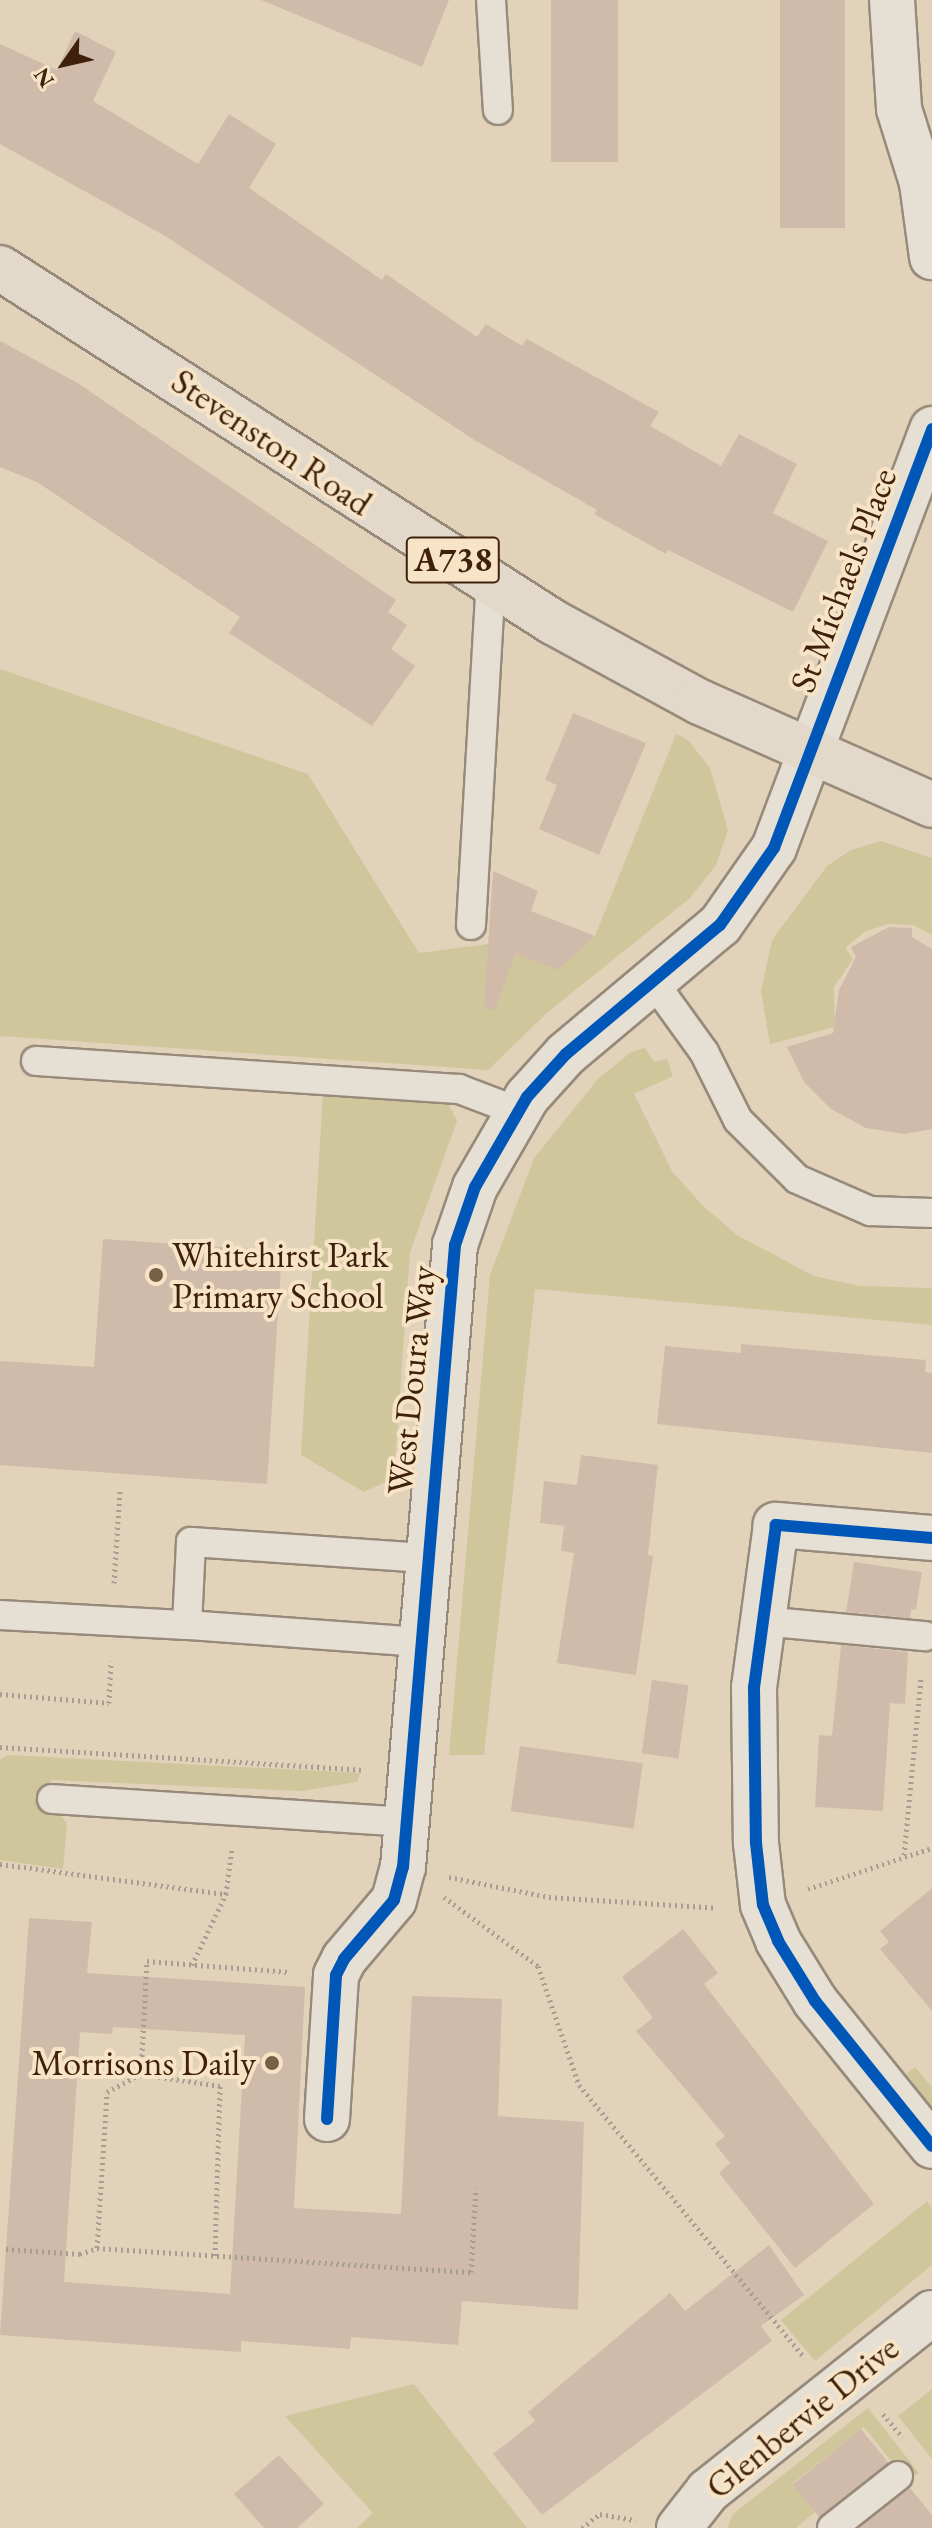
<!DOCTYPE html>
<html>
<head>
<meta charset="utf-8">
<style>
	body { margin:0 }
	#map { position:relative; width:932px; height:2528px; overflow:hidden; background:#e2d2ba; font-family:"EB Garamond",serif }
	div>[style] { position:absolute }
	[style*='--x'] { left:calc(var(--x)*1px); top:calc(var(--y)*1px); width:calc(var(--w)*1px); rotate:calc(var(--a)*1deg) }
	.green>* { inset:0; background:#d0c69c }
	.building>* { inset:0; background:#d0bbab; transform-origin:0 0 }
	.path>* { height:5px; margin-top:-2.5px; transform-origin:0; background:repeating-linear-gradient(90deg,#a79e93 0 2px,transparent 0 6px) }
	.roads { filter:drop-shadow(2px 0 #978a7a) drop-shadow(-2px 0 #978a7a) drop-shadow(0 2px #978a7a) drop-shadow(0 -2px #978a7a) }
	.service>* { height:28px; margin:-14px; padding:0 14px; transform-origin:14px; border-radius:14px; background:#e6dfd3 }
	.minor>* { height:44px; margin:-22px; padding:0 22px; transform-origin:22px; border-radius:22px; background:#e6dfd3 }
	.trunk>* { height:44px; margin:-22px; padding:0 22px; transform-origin:22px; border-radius:22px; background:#e2d9cb }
	.cycleway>* { height:12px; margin:-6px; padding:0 6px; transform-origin:6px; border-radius:6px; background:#0057b8 }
	.dots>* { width:22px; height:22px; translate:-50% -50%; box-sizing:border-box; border:4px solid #f7e4c7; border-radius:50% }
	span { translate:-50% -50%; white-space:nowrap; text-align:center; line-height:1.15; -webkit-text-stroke:8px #f7e4c7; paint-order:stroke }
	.shield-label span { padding:2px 6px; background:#f7e4c7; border:2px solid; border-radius:6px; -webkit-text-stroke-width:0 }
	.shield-label { font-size:34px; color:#3f210b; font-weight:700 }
	.street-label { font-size:36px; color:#3f210b }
	.poi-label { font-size:36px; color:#3f210b }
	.left { translate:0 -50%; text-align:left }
	.right { translate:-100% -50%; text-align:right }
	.north { position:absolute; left:24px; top:24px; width:80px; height:80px; -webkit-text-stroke:6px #f7e4c7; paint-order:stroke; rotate:236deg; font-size:22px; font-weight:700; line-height:32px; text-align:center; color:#3f210b }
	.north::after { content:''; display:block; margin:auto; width:28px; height:36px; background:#3f210b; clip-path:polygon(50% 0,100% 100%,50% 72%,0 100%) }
</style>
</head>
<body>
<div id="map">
	<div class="green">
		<div style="clip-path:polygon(0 669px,308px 774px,419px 953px,488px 944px,558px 969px,595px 936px,676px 734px,688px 740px,710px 768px,728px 830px,716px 865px,690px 898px,549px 1011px,488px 1070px,0 1036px)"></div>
		<div style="clip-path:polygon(881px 841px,932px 858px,932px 935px,913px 925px,889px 924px,866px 931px,845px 948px,853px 959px,834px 987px,835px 1027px,770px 1044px,761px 991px,772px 940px,827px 866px,851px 850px)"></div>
		<div style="clip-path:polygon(645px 1048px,654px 1062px,667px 1059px,673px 1076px,634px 1094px,672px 1171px,702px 1205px,737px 1235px,814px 1276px,860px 1286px,932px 1288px,932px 1325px,535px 1289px,484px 1755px,449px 1755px,490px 1275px,534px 1158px,598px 1079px,631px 1052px)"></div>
		<div style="clip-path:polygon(323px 1094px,448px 1103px,457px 1121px,410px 1252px,394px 1478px,364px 1492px,301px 1455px)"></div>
		<div style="clip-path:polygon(8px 1755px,360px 1773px,357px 1782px,302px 1791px,51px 1780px,49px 1811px,58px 1811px,67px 1824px,63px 1869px,0 1860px,0 1760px)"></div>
		<div style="clip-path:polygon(915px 2067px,932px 2087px,932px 2107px,906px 2074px)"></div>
		<div style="clip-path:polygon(927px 2201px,932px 2208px,932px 2265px,815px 2361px,781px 2320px)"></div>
		<div style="clip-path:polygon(414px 2384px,527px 2528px,357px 2528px,373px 2513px,285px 2416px)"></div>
		<div style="clip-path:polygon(932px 2389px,932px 2459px,898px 2416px)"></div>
		<div style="clip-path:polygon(868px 2408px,919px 2473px,907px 2481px,864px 2427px,793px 2483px,815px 2512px,796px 2528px,727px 2528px,733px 2514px)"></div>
	</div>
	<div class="building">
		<div style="clip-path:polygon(261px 0,449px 0,422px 67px)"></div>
		<div style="left:551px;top:0;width:67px;height:162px"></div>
		<div style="left:780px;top:0;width:65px;height:228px"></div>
		<div style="clip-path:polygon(75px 31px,116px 52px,93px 101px,198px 164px,229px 114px,276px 144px,249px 188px,382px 280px,386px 274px,477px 337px,486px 324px,522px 346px,527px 339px,659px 412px,650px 426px,721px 466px,739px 434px,797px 464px,773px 513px,828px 541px,793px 612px,668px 550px,666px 554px,594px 514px,597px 510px,476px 441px,165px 236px,0 144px,0 44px,57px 70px)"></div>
		<div style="clip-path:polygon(0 341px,76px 382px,396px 600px,388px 612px,407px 625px,391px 649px,415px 666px,372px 726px,229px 633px,240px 617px,37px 482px,0 467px)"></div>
		<div style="clip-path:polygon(573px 713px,646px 743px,599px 855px,539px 829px,557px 785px,545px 780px)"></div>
		<div style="clip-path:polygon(493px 871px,538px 891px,531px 911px,595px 936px,558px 970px,515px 954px,495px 1010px,484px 1008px)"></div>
		<div style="clip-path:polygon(889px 927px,912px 928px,912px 937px,932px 949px,932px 1129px,904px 1134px,866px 1128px,831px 1109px,804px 1082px,787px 1047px,833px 1033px,839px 990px,856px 957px,851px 947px)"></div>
		<div style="clip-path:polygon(103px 1239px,282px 1251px,267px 1484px,0 1465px,0 1361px,94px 1367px)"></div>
		<div style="clip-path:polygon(741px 1344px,926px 1360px,925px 1372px,932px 1373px,932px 1453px,657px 1424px,665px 1346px,741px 1353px)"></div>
		<div style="clip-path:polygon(581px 1455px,658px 1465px,648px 1555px,653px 1556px,636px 1675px,557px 1663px,574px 1553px,561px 1551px,564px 1526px,540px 1523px,544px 1481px,577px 1485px)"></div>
		<div style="clip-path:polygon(854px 1562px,922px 1572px,916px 1610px,911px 1609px,910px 1618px,846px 1612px)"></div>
		<div style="clip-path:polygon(841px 1645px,908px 1652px,905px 1704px,890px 1703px,883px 1811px,815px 1807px,819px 1735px,832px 1736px)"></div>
		<div style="left:652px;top:1680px;width:37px;height:74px;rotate:8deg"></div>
		<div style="left:520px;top:1746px;width:124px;height:66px;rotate:8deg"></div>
		<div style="clip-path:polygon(932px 1888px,932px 2011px,880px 1949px,889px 1942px,880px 1931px)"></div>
		<div style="clip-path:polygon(evenodd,29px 1918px,92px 1922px,87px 1973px,305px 1987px,294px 2208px,401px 2214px,412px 1996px,502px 1999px,498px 2116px,584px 2122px,578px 2310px,462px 2301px,458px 2345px,351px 2337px,350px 2349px,241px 2341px,241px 2352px,0 2335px,29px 1918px,113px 2027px,245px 2035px,230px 2294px,64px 2282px,80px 2032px,112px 2034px,113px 2027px)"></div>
		<div style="clip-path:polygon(683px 1929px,718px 1973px,704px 1984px,874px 2204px,795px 2268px,719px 2173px,730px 2163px,715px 2144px,725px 2136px,636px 2031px,653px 2018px,622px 1977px)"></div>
		<div style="clip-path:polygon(769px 2245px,804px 2295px,761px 2326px,772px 2341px,542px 2515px,493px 2454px,535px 2421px,528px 2412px,670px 2293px,685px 2311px)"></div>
		<div style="left:861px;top:2429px;width:43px;height:88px;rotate:51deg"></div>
		<div style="clip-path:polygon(279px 2455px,324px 2504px,297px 2528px,264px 2528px,234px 2494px)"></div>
		<div style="clip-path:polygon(910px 2488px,932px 2515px,932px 2528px,859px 2528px)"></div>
	</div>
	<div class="path">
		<div style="--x:114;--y:1583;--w:92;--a:-86.3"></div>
		<div style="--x:0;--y:1694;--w:109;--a:4.7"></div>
		<div style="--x:109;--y:1703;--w:42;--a:-87.3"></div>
		<div style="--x:0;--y:1747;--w:363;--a:3.6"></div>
		<div style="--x:904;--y:1855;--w:179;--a:-84.5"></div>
		<div style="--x:0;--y:1864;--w:228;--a:7.6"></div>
		<div style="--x:226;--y:1894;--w:46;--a:-82.6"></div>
		<div style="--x:449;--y:1877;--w:102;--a:11.3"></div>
		<div style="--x:549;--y:1897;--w:168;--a:3.7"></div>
		<div style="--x:808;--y:1889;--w:131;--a:-18.3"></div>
		<div style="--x:444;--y:1897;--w:117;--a:36.3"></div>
		<div style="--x:538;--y:1966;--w:126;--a:71"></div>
		<div style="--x:579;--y:2085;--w:352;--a:50.4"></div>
		<div style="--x:192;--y:1965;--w:79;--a:-64.4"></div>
		<div style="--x:141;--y:2074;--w:80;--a:8.6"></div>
		<div style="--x:220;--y:2086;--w:170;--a:91.7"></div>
		<div style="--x:97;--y:2248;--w:156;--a:-86.3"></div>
		<div style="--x:107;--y:2092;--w:38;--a:-28"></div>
		<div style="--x:141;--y:2074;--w:113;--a:-87"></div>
		<div style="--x:147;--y:1961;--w:143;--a:4.4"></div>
		<div style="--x:6;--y:2249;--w:74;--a:3.9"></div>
		<div style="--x:80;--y:2254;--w:18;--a:-19"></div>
		<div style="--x:97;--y:2248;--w:375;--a:3.7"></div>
		<div style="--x:471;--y:2272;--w:84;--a:-86.6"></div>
		<div style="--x:883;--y:2414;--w:30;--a:50"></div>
		<div style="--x:582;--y:2528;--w:23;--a:-38"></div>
		<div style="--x:600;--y:2514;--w:36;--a:10"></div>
	</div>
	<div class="roads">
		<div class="service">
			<div style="--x:491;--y:0;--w:110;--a:86.4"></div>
			<div style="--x:471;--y:925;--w:343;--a:-86.7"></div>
			<div style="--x:652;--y:980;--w:89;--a:54.2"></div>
			<div style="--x:704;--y:1052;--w:76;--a:63.4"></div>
			<div style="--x:738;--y:1120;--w:83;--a:45"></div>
			<div style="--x:797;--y:1179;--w:80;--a:23.7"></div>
			<div style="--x:870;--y:1211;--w:62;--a:1.8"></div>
			<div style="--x:36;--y:1061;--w:424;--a:3.8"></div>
			<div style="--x:459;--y:1089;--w:62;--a:20.8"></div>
			<div style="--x:0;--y:1615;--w:187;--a:3.1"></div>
			<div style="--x:762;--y:1621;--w:164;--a:5.3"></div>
			<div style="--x:420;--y:1642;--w:234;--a:-175.8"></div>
			<div style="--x:187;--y:1625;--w:83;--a:-87.2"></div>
			<div style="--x:191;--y:1542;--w:235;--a:3.9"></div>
			<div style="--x:52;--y:1799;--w:354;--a:3.7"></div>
			<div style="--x:832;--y:2528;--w:84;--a:-38.2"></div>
		</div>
		<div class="minor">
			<div style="--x:892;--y:0;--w:109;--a:86.3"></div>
			<div style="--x:899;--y:109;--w:77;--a:72.7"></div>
			<div style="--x:922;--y:183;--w:75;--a:82.3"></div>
			<div style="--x:932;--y:1538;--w:157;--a:-175.2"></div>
			<div style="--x:776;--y:1525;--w:163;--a:97.7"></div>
			<div style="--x:754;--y:1687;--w:156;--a:89.3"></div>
			<div style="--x:756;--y:1843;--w:62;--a:83.6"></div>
			<div style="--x:763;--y:1905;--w:39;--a:67"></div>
			<div style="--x:778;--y:1941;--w:70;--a:58.3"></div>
			<div style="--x:815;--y:2001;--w:186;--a:51.1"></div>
			<div style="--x:327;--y:2119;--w:144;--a:-86.4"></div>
			<div style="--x:336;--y:1975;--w:18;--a:-63"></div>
			<div style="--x:344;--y:1959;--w:77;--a:-49.7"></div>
			<div style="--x:394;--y:1900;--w:34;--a:-75"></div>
			<div style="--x:403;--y:1867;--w:624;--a:-85.22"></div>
			<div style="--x:455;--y:1245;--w:61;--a:-71"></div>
			<div style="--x:475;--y:1187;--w:104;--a:-60"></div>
			<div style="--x:527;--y:1097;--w:58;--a:-47.8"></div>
			<div style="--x:566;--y:1054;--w:201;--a:-40"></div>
			<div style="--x:720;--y:925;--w:94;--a:-55"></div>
			<div style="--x:774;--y:848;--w:448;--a:-69.3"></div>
			<div style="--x:679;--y:2528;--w:47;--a:-51.9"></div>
			<div style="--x:708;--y:2491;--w:286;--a:-38.5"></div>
		</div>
		<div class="trunk">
			<div style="--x:0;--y:268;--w:657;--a:32.63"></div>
			<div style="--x:553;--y:622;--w:167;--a:28.6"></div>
			<div style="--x:700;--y:702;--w:254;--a:23.9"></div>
		</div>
	</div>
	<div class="cycleway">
		<div style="--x:932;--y:1538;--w:157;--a:-175.2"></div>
		<div style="--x:776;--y:1525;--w:163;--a:97.7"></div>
		<div style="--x:754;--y:1687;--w:156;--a:89.3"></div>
		<div style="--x:756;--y:1843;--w:62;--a:83.6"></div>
		<div style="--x:763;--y:1905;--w:39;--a:67"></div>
		<div style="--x:778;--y:1941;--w:70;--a:58.3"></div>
		<div style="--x:815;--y:2001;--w:186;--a:51.1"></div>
		<div style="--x:327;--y:2119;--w:144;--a:-86.4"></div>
		<div style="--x:336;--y:1975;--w:18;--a:-63"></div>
		<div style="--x:344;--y:1959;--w:77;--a:-49.7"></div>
		<div style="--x:394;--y:1900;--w:34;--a:-75"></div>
		<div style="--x:403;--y:1867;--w:624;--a:-85.22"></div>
		<div style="--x:455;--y:1245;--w:61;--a:-71"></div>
		<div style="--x:475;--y:1187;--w:104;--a:-60"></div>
		<div style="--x:527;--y:1097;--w:58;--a:-47.8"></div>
		<div style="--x:566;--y:1054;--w:201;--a:-40"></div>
		<div style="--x:720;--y:925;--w:94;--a:-55"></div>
		<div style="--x:774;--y:848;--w:448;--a:-69.3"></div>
	</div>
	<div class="dots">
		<div style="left:156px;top:1275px;background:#785f48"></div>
		<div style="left:272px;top:2063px;background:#785f48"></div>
	</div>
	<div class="shield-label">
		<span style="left:453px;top:560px">A738</span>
	</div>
	<div class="street-label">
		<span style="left:272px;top:442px;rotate:34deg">Stevenston Road</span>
		<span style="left:843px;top:580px;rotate:-69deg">St Michaels Place</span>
		<span style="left:411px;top:1380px;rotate:-84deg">West Doura Way</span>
		<span style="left:802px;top:2417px;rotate:-39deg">Glenbervie Drive</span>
	</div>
	<div class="poi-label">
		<span class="left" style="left:172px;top:1275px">Whitehirst Park<br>Primary School</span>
		<span class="right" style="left:256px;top:2063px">Morrisons Daily</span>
	</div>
	<div class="north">N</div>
</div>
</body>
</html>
